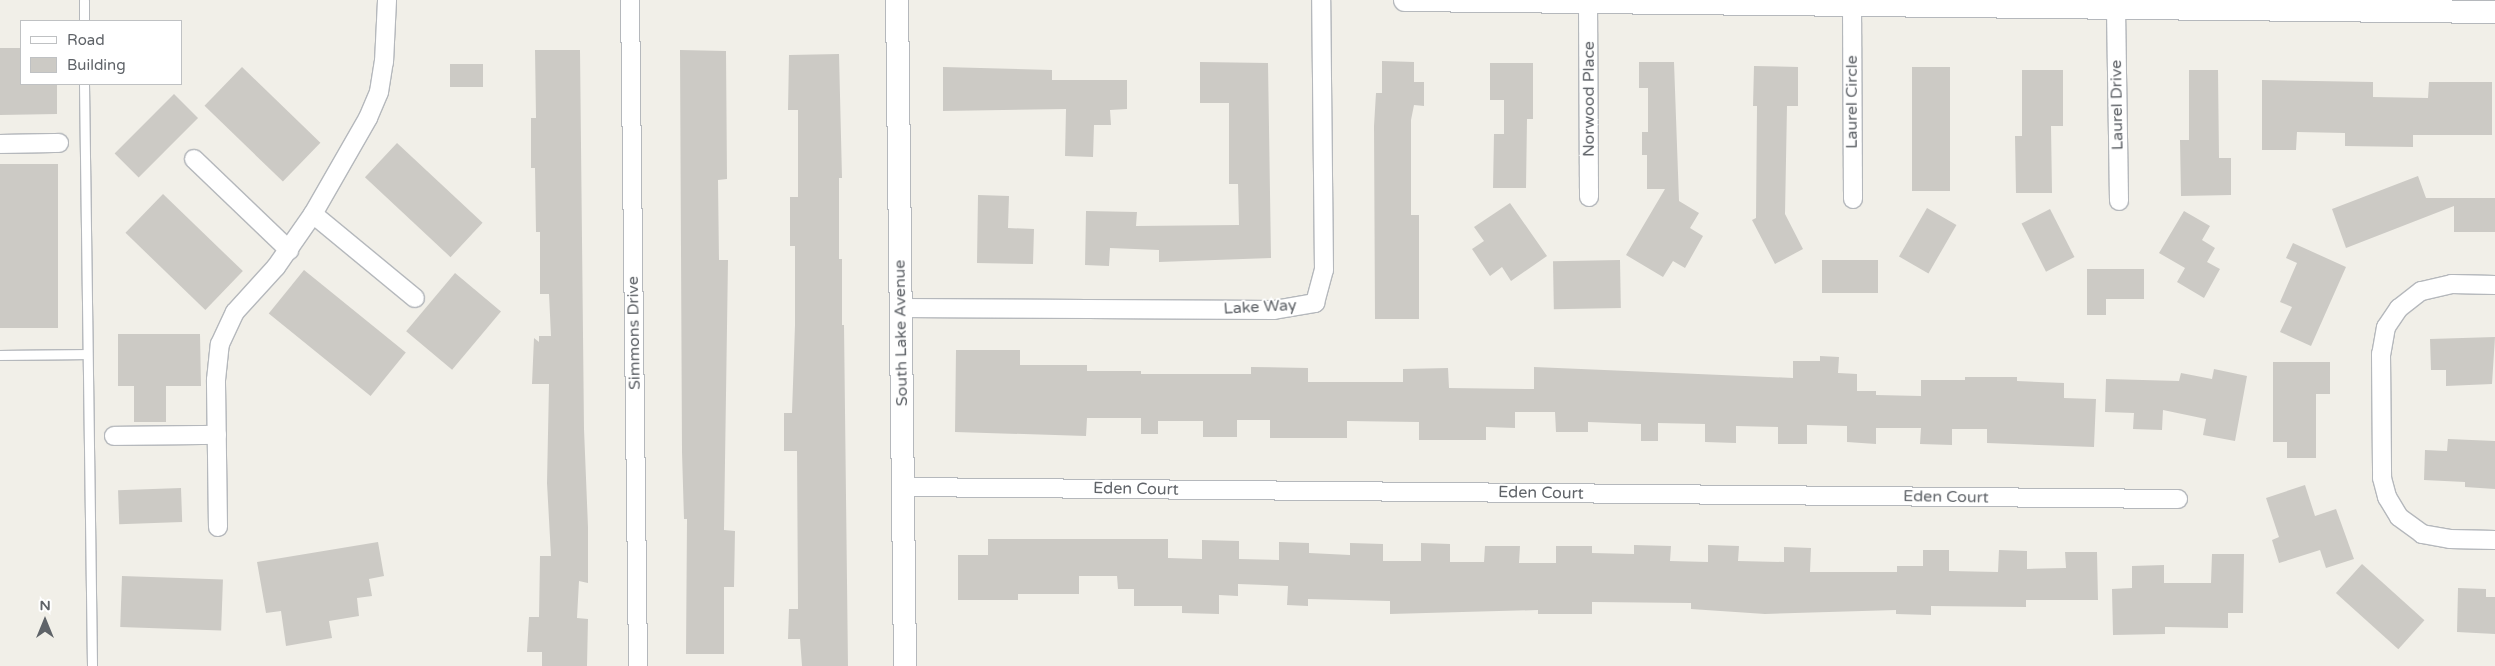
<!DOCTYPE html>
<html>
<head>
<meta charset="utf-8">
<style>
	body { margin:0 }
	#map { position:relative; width:2495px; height:666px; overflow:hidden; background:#f1efe8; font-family:"Varela Round",sans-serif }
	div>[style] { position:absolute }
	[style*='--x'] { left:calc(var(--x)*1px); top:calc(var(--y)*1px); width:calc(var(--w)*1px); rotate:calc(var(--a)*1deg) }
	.building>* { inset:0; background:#cccac5; transform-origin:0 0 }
	.roads { filter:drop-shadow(1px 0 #b5b8bc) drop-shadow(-1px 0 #b5b8bc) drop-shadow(0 1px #b5b8bc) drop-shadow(0 -1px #b5b8bc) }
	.service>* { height:9px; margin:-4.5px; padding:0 4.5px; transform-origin:4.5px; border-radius:4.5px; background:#fff }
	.minor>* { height:18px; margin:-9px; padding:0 9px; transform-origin:9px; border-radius:9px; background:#fff }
	.tertiary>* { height:22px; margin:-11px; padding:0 11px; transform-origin:11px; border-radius:11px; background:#fff }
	span { translate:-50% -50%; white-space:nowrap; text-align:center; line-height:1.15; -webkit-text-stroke:4px #fff; paint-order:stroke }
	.street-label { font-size:16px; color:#5f6368 }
	.legend { position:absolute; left:20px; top:20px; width:162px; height:65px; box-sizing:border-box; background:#fff; border:1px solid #bfc1c3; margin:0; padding:6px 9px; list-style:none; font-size:15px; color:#5f6368 }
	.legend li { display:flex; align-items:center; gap:10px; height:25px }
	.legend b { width:25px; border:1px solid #bfc1c3 }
	.north { position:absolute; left:20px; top:596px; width:50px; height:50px; -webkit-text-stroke:4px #fff; paint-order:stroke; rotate:0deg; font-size:14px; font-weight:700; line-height:20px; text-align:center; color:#5f6368 }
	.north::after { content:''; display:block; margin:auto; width:18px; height:22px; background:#5f6368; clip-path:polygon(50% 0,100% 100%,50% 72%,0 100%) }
</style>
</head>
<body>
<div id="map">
	<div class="building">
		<div style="clip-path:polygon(0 48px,21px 48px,21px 84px,57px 84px,57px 114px,0 115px)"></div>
		<div style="clip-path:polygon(535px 50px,580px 50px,584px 429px,588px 527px,588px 583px,579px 581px,577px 618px,588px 619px,587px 666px,542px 666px,542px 652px,527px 652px,529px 617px,539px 617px,540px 556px,551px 556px,547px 483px,549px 384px,532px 384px,534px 338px,539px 342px,539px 336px,551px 336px,549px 294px,540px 294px,540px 232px,536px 232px,535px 168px,531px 168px,531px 118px,536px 118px)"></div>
		<div style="clip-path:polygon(680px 50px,726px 51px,727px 179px,718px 180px,719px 260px,728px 260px,724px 530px,735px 531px,734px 587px,724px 587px,724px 654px,686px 654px,687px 519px,684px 519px,682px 452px)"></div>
		<div style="clip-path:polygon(839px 54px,842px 178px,839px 178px,839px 259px,842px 259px,842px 325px,844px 325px,848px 666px,802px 666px,800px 639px,788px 639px,789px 609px,798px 609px,797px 451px,784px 451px,784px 413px,792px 413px,795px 325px,795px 246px,790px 246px,790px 197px,798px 197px,798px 110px,788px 110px,789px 55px)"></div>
		<div style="clip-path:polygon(1382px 61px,1414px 62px,1414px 82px,1424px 82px,1424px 106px,1414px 105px,1411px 120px,1411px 215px,1419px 215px,1419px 319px,1375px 319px,1374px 126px,1376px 93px,1382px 93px)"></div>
		<div style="clip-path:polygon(1200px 62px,1268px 63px,1271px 258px,1159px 262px,1159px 250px,1110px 248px,1109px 266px,1085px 265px,1086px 211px,1137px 212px,1136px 226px,1239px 225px,1238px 184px,1229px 184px,1229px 103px,1200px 103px)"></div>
		<div style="clip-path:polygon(1639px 62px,1674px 62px,1679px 201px,1699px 213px,1690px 228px,1703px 236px,1685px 268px,1673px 261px,1663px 277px,1626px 255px,1665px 189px,1647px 189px,1647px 155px,1642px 155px,1642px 132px,1648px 132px,1648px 88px,1639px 88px)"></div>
		<div style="clip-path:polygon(1490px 63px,1533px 63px,1533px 119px,1527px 119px,1526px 188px,1493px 188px,1494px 134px,1504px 134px,1504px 100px,1490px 100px)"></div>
		<div style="left:483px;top:64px;width:23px;height:33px;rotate:90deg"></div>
		<div style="clip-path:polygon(1754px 66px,1798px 67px,1798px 106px,1787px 106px,1785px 214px,1803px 249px,1775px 264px,1752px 220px,1756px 218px,1757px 106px,1753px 106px)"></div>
		<div style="left:242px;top:67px;width:109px;height:54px;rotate:44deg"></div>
		<div style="clip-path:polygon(943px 67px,1052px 70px,1052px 80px,1127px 80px,1127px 109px,1110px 110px,1111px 125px,1094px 125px,1093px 157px,1065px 156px,1066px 109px,943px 111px)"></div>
		<div style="left:1912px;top:67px;width:38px;height:124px"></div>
		<div style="clip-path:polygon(2022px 70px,2063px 70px,2063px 126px,2051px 126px,2052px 193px,2016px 193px,2015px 136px,2022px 136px)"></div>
		<div style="clip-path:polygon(2189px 70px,2218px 70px,2219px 158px,2231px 158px,2231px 195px,2181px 196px,2180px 140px,2189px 140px)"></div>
		<div style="clip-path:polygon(2262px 80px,2373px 82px,2373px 97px,2428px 98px,2429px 82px,2492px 82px,2492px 135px,2413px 135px,2413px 147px,2345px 146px,2345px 133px,2297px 132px,2296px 150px,2262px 150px)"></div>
		<div style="left:174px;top:94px;width:34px;height:84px;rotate:45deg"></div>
		<div style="left:397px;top:143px;width:117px;height:47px;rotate:43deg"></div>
		<div style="left:0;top:164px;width:58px;height:164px"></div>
		<div style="clip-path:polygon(2418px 176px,2426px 198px,2495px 198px,2495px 232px,2454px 232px,2454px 206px,2346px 248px,2332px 209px)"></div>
		<div style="left:163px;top:194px;width:111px;height:54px;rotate:44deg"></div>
		<div style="clip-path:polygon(978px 195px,1009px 196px,1008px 228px,1034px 229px,1033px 264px,977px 263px)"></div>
		<div style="clip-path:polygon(1510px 203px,1547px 256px,1511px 281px,1502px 267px,1490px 276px,1472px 249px,1484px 241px,1474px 227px)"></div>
		<div style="left:1927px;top:208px;width:34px;height:56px;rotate:30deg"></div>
		<div style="left:2050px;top:209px;width:54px;height:32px;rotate:63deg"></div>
		<div style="clip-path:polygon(2184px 211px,2210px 226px,2202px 240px,2215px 248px,2207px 262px,2220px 269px,2204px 298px,2177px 282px,2185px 268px,2159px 253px)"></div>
		<div style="clip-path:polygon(2293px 243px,2346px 267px,2311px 346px,2280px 332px,2292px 307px,2280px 302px,2297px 263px,2286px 258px)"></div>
		<div style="left:1620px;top:260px;width:48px;height:67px;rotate:89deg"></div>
		<div style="left:1878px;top:260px;width:33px;height:56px;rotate:90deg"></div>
		<div style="clip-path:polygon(2087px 269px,2144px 269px,2144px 299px,2106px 299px,2106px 315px,2087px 315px)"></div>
		<div style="left:304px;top:270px;width:131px;height:56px;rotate:39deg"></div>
		<div style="left:455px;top:273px;width:60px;height:76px;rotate:40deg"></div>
		<div style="clip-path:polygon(118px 334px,200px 334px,201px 386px,166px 386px,166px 422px,134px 422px,134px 386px,118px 386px)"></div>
		<div style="clip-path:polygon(2495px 337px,2492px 384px,2446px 386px,2446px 370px,2431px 370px,2430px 339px)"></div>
		<div style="clip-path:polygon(956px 350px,1020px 350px,1020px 365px,1087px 365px,1087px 371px,1141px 371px,1141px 374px,1251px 374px,1251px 367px,1308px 368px,1308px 382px,1403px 382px,1403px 369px,1448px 368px,1449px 388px,1534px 389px,1534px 367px,1793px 378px,1793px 361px,1820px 361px,1820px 356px,1839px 357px,1838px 373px,1857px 374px,1857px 391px,1876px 391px,1876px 395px,1921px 396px,1921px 380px,1965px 380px,1965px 377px,2017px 377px,2017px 381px,2064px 383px,2064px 398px,2096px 399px,2094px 447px,1987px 443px,1987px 429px,1952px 429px,1952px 445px,1920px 444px,1921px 428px,1876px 428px,1876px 444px,1847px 442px,1847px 426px,1807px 425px,1807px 444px,1778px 444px,1778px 427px,1736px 426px,1736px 443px,1705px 442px,1705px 424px,1658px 423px,1658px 441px,1641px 441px,1641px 424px,1588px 422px,1588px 432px,1556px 432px,1555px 412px,1515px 412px,1515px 428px,1486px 427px,1486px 440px,1419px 440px,1419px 422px,1347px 421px,1347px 438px,1270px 438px,1270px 420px,1237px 420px,1237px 437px,1203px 437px,1203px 421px,1158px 421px,1158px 434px,1141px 434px,1141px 418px,1087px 418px,1086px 436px,955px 432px)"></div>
		<div style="clip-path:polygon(2273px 362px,2330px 362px,2330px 394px,2316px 394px,2316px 458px,2287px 458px,2287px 442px,2273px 442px)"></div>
		<div style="clip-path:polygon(2214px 369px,2247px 376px,2235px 441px,2203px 435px,2206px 419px,2163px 410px,2162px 430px,2133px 429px,2134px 413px,2105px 412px,2106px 379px,2179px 381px,2181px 373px,2212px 379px)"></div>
		<div style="clip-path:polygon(2448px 439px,2495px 441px,2495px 489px,2465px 487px,2465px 482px,2424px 480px,2425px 450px,2447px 451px)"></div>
		<div style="clip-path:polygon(2305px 485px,2315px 516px,2336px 509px,2354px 559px,2326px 568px,2320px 550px,2279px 563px,2272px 540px,2279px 537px,2266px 498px)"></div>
		<div style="left:181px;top:488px;width:34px;height:63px;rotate:88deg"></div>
		<div style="clip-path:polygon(988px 539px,1168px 539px,1168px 558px,1202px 559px,1202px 540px,1239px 541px,1239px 559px,1279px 560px,1279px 542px,1309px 543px,1309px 553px,1350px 555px,1350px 543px,1383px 544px,1383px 561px,1421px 561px,1421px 543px,1450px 544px,1450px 562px,1484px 562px,1485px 546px,1520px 546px,1519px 563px,1556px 563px,1556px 546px,1592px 546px,1592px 553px,1634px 554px,1634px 545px,1671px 546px,1670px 561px,1708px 562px,1708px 545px,1739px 546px,1738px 561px,1784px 562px,1784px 547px,1811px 548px,1810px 572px,1897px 572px,1897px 566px,1923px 566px,1923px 550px,1949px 550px,1949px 571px,1998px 572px,1999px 550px,2027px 551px,2027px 569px,2066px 568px,2065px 552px,2097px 552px,2098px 600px,2026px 600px,2026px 607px,1931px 606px,1931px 615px,1896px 614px,1896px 610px,1765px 614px,1691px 609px,1691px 603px,1592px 602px,1592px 614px,1538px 614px,1538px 610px,1390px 614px,1390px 601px,1308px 599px,1308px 606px,1287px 605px,1288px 586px,1238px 584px,1238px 596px,1219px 595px,1219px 614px,1182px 613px,1182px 606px,1134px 606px,1134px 589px,1118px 589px,1117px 576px,1079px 576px,1079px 594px,1018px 594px,1018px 600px,958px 600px,958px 555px,988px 555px)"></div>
		<div style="clip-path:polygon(378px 542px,384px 576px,369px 579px,372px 596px,357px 598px,359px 616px,329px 621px,332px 638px,286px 646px,281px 611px,266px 613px,257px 562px)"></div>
		<div style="clip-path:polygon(2212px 554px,2244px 554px,2243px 613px,2228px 613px,2228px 628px,2165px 627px,2165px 634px,2113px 635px,2112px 589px,2132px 588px,2132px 566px,2164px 565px,2164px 583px,2211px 583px)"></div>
		<div style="left:2362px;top:564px;width:84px;height:39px;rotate:42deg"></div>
		<div style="left:122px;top:576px;width:101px;height:51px;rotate:2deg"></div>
		<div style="clip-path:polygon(2458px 588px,2486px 589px,2486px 597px,2495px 597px,2495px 634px,2457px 632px)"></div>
	</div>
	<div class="roads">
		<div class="service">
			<div style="--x:84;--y:0;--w:21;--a:90"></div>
			<div style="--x:84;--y:84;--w:582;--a:89.21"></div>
			<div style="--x:0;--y:355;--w:87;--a:-0.7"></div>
		</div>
		<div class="minor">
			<div style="--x:630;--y:0;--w:666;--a:89.31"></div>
			<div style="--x:1588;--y:2;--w:195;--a:89.7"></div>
			<div style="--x:1852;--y:5;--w:194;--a:89.7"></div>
			<div style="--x:2116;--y:9;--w:192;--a:89.1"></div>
			<div style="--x:0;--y:144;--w:59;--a:-1"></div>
			<div style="--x:194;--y:159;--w:132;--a:43.8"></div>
			<div style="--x:313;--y:214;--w:132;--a:39.5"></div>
			<div style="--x:2495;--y:285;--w:43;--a:-178.7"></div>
			<div style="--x:2452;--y:284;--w:32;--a:167"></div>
			<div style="--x:2421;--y:291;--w:28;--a:142"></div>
			<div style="--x:2399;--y:308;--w:23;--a:124"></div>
			<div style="--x:2386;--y:327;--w:27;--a:100"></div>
			<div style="--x:2381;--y:354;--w:124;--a:89.5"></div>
			<div style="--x:2382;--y:478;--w:20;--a:75"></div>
			<div style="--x:2387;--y:497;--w:23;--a:59"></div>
			<div style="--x:2399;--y:517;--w:29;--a:36"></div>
			<div style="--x:2422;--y:534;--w:28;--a:10"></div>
			<div style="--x:2450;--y:539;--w:45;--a:1.3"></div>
			<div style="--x:901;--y:308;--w:373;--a:0.3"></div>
			<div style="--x:1274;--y:310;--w:42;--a:-9.7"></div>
			<div style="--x:1315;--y:303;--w:34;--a:-75"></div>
			<div style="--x:1324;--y:270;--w:270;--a:-90.6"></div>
			<div style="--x:114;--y:436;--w:103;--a:-0.6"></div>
			<div style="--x:903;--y:487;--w:1275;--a:0.54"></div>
			<div style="--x:218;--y:527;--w:147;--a:-90.8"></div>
			<div style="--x:216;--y:380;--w:36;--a:-84"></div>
			<div style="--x:220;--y:344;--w:35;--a:-65"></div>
			<div style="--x:235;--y:312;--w:61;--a:-47.7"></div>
			<div style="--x:276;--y:267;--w:65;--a:-55.1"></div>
			<div style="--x:313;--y:214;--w:111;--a:-60.2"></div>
			<div style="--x:368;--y:118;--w:28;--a:-67"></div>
			<div style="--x:379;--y:92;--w:30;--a:-81"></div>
			<div style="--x:384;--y:62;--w:62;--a:-87.2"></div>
		</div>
		<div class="tertiary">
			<div style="--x:897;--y:0;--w:666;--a:89.31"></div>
			<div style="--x:1405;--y:0;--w:1090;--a:0.63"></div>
		</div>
	</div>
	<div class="street-label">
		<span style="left:1589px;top:99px;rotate:-90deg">Norwood Place</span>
		<span style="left:1852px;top:102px;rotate:-90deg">Laurel Circle</span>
		<span style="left:2117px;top:105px;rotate:-91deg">Laurel Drive</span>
		<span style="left:1260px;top:307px;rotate:-3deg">Lake Way</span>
		<span style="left:634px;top:333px;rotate:-91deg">Simmons Drive</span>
		<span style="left:901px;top:333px;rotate:-91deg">South Lake Avenue</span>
		<span style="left:1136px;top:489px;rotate:1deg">Eden Court</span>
		<span style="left:1541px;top:493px;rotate:1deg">Eden Court</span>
		<span style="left:1946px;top:497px;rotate:1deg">Eden Court</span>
	</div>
	<ul class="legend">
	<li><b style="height:6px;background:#fff"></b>Road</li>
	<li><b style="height:14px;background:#cccac5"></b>Building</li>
	</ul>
	<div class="north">N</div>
</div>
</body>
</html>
